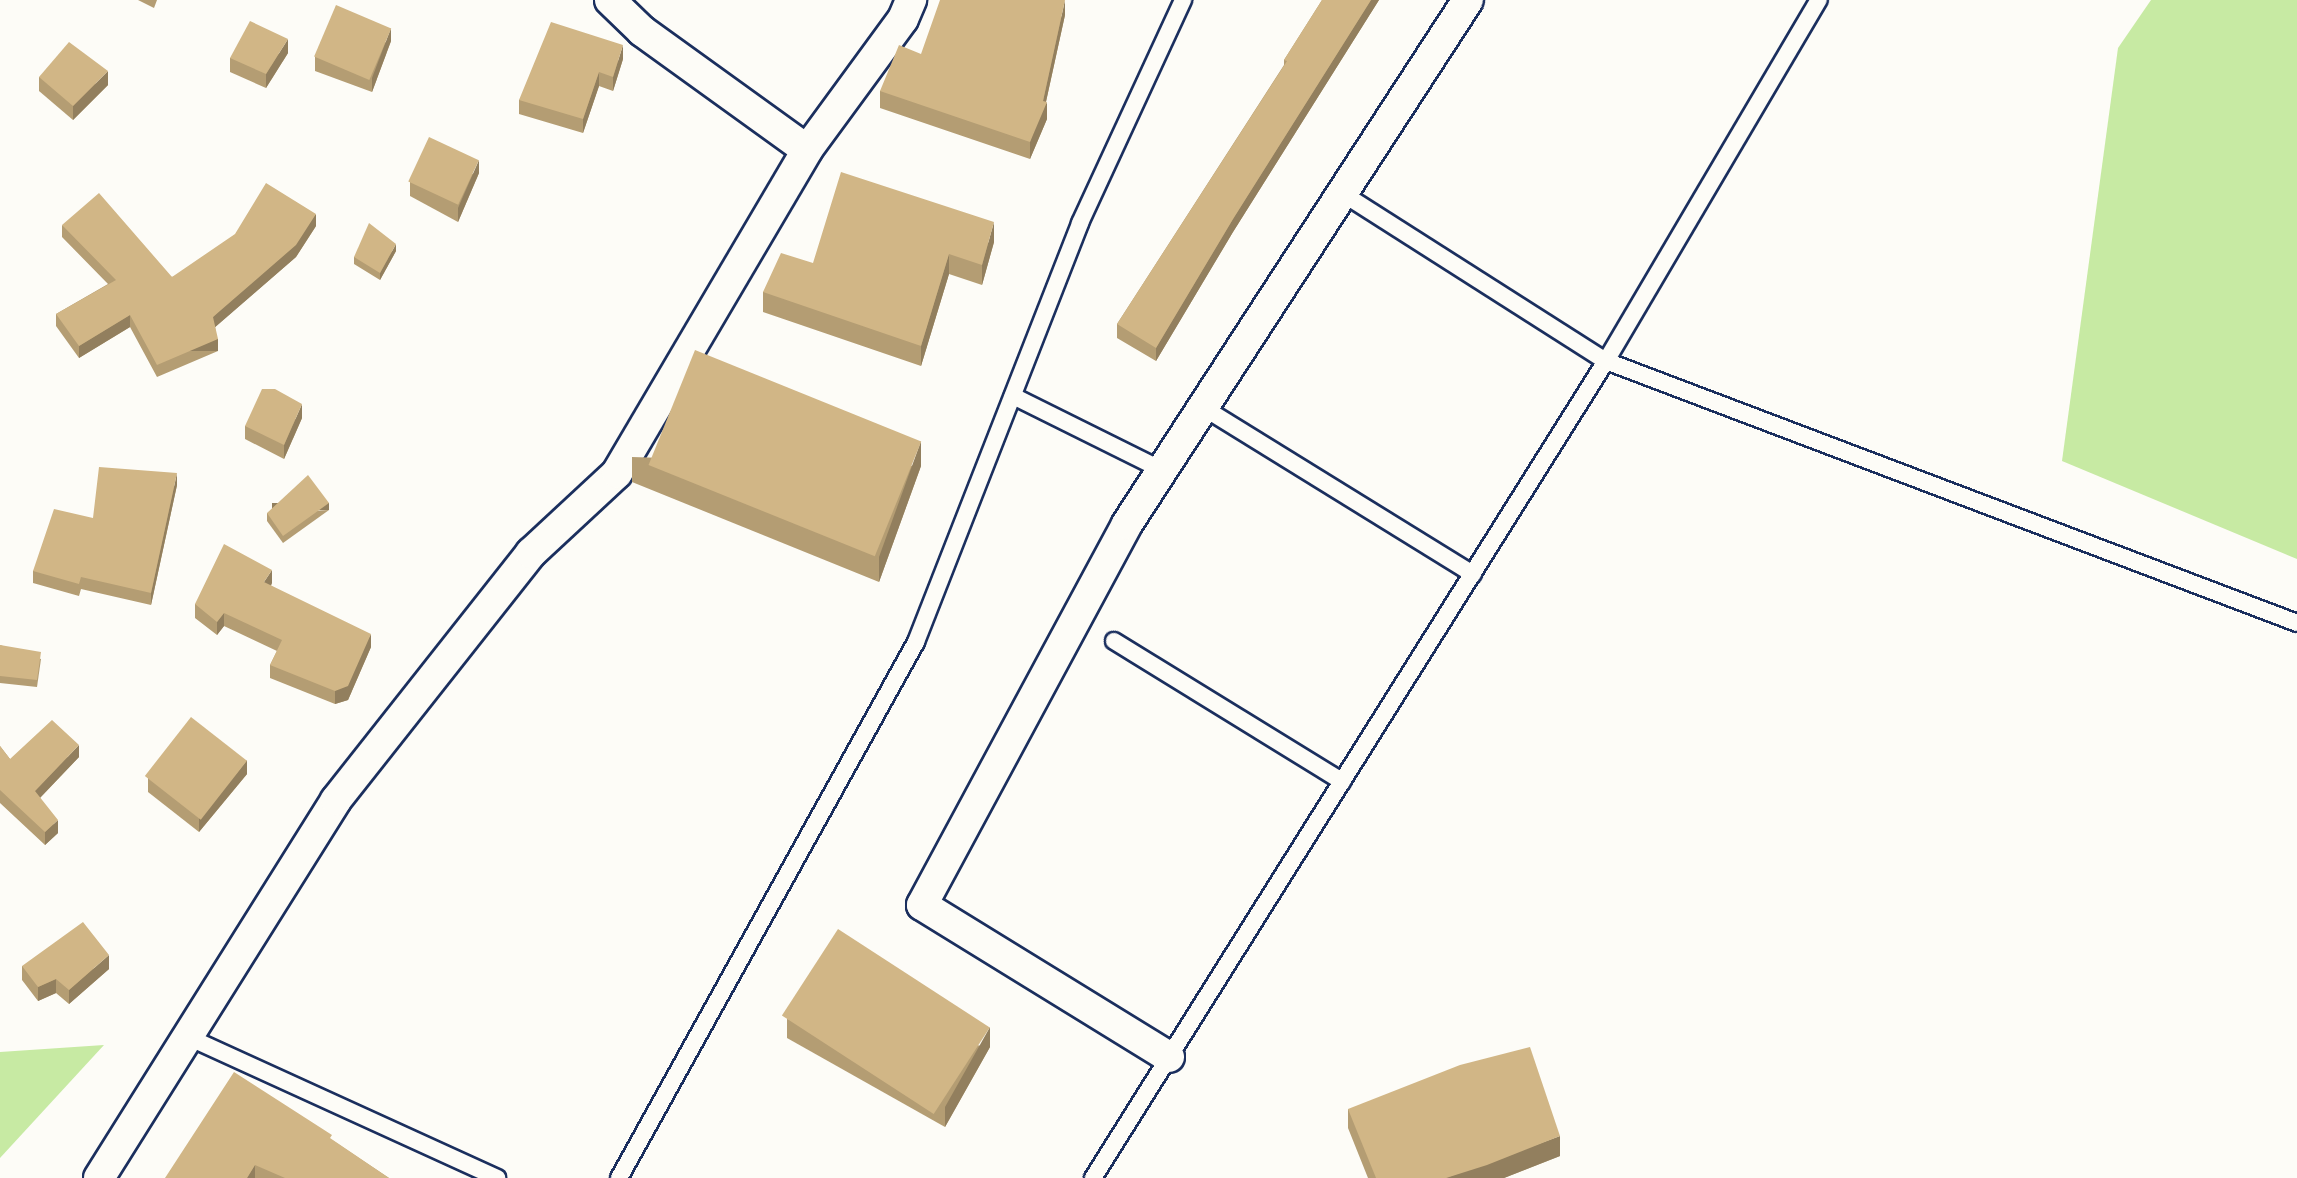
<!DOCTYPE html>
<html>
<head>
<meta charset="utf-8">
<style>
	body { margin:0 }
	#map { position:relative; width:2297px; height:1178px; overflow:hidden; background:#fdfcf7; font-family:"Patrick Hand",sans-serif }
	div>[style] { position:absolute }
	[style*='--x'] { left:calc(var(--x)*1px); top:calc(var(--y)*1px); width:calc(var(--w)*1px); rotate:calc(var(--a)*1deg) }
	.green>* { inset:0; background:#c7eaa3 }
	.roads { filter:drop-shadow(2px 0 #1b2f5e) drop-shadow(-2px 0 #1b2f5e) drop-shadow(0 2px #1b2f5e) drop-shadow(0 -2px #1b2f5e) }
	.lane>* { height:16px; margin:-8px; padding:0 8px; transform-origin:8px; border-radius:8px; background:#fdfcf7 }
	.street>* { height:30px; margin:-15px; padding:0 15px; transform-origin:15px; border-radius:15px; background:#fdfcf7 }
	.wall>* { inset:0; background:#b49d73 }
	.shaded-wall>* { inset:0; background:#927f5e; transform-origin:0 0 }
	.building>* { inset:0; background:#d1b686; transform-origin:0 0 }
	span { translate:-50% -50%; white-space:nowrap; text-align:center; line-height:1.15; -webkit-text-stroke:6px #fdfcf7; paint-order:stroke }
</style>
</head>
<body>
<div id="map">
	<div class="green">
		<div style="clip-path:polygon(2151px 0,2297px 0,2297px 559px,2062px 461px,2118px 48px)"></div>
		<div style="clip-path:polygon(104px 1045px,0 1158px,0 1052px)"></div>
	</div>
	<div class="roads">
		<div class="lane">
			<div style="--x:1342;--y:193;--w:313;--a:32.5"></div>
			<div style="--x:1606;--y:361;--w:739;--a:20.76"></div>
			<div style="--x:1013;--y:396;--w:166;--a:26.4"></div>
			<div style="--x:1204;--y:408;--w:316;--a:31.7"></div>
			<div style="--x:1114;--y:641;--w:268;--a:31.6"></div>
			<div style="--x:188;--y:1037;--w:340;--a:24.5"></div>
			<div style="--x:619;--y:1178;--w:613;--a:-61.01"></div>
			<div style="--x:916;--y:642;--w:450;--a:-68.6"></div>
			<div style="--x:1080;--y:223;--w:246;--a:-65.2"></div>
			<div style="--x:1093;--y:1178;--w:965;--a:-57.88"></div>
			<div style="--x:1606;--y:361;--w:419;--a:-59.5"></div>
		</div>
		<div class="street">
			<div style="--x:610;--y:0;--w:45;--a:44.1"></div>
			<div style="--x:642;--y:31;--w:203;--a:35.8"></div>
			<div style="--x:1169;--y:1057;--w:290;--a:-148.4"></div>
			<div style="--x:922;--y:905;--w:433;--a:-61.7"></div>
			<div style="--x:1127;--y:524;--w:625;--a:-56.95"></div>
			<div style="--x:99;--y:1178;--w:446;--a:-57.9"></div>
			<div style="--x:336;--y:800;--w:315;--a:-51.7"></div>
			<div style="--x:531;--y:553;--w:117;--a:-42.9"></div>
			<div style="--x:617;--y:473;--w:375;--a:-59.5"></div>
			<div style="--x:807;--y:150;--w:162;--a:-53.8"></div>
			<div style="--x:903;--y:19;--w:21;--a:-67"></div>
		</div>
	</div>
	<div class="wall">
		<div style="clip-path:polygon(138px 0,157px 0,154px 8px)"></div>
		<div style="clip-path:polygon(1322px 0,1379px 0,1233px 232px,1156px 361px,1117px 338px,1117px 324px,1284px 65px,1284px 60px)"></div>
		<div style="clip-path:polygon(1065px 15px,1046px 102px,1047px 119px,1030px 159px,880px 108px,880px 91px)"></div>
		<div style="clip-path:polygon(391px 41px,372px 92px,315px 71px,315px 57px)"></div>
		<div style="clip-path:polygon(288px 53px,266px 88px,230px 72px,230px 58px)"></div>
		<div style="clip-path:polygon(623px 59px,613px 91px,599px 86px,583px 133px,519px 114px,519px 100px)"></div>
		<div style="clip-path:polygon(39px 77px,108px 85px,73px 120px,39px 91px)"></div>
		<div style="clip-path:polygon(479px 173px,458px 222px,410px 196px,410px 182px)"></div>
		<div style="clip-path:polygon(62px 225px,172px 277px,316px 226px,296px 257px,215px 327px,218px 351px,157px 377px,130px 327px,79px 358px,56px 326px,56px 314px,108px 284px,62px 237px)"></div>
		<div style="clip-path:polygon(994px 242px,982px 285px,949px 274px,921px 366px,763px 312px,763px 292px,813px 263px)"></div>
		<div style="clip-path:polygon(396px 251px,380px 280px,354px 264px,354px 257px)"></div>
		<div style="clip-path:polygon(302px 418px,284px 459px,245px 439px,245px 426px)"></div>
		<div style="clip-path:polygon(632px 457px,921px 466px,879px 582px,632px 482px)"></div>
		<div style="clip-path:polygon(177px 485px,151px 605px,81px 589px,79px 596px,33px 583px,33px 571px)"></div>
		<div style="clip-path:polygon(329px 510px,283px 543px,267px 521px,267px 513px)"></div>
		<div style="clip-path:polygon(272px 583px,271px 586px,371px 647px,348px 700px,335px 704px,270px 678px,270px 665px,277px 651px,224px 626px,217px 635px,195px 618px,195px 604px)"></div>
		<div style="clip-path:polygon(0 645px,41px 659px,37px 687px,0 683px)"></div>
		<div style="clip-path:polygon(0 746px,10px 759px,79px 757px,40px 798px,58px 833px,45px 845px,0 803px)"></div>
		<div style="clip-path:polygon(247px 774px,199px 832px,148px 792px,148px 778px)"></div>
		<div style="clip-path:polygon(22px 966px,109px 969px,69px 1004px,56px 993px,38px 1001px,22px 980px)"></div>
		<div style="clip-path:polygon(787px 1019px,990px 1047px,945px 1127px,787px 1038px)"></div>
		<div style="clip-path:polygon(1348px 1109px,1560px 1156px,1504px 1178px,1368px 1178px,1348px 1128px)"></div>
		<div style="clip-path:polygon(332px 1140px,389px 1178px,165px 1178px)"></div>
	</div>
	<div class="shaded-wall">
		<div style="clip-path:polygon(1065px 0,1065px 15px,1045px 106px,1047px 102px,1047px 119px,1030px 159px,1030px 142px,1043px 101px)"></div>
		<div style="clip-path:polygon(1371px 0,1379px 0,1233px 232px,1156px 361px,1156px 348px,1233px 219px)"></div>
		<div style="clip-path:polygon(391px 28px,391px 41px,372px 92px,372px 78px)"></div>
		<div style="clip-path:polygon(288px 39px,288px 53px,266px 88px,266px 74px)"></div>
		<div style="clip-path:polygon(623px 45px,623px 59px,613px 91px,613px 77px)"></div>
		<div style="clip-path:polygon(108px 71px,108px 85px,73px 120px,73px 106px)"></div>
		<div style="clip-path:polygon(599px 72px,599px 86px,583px 133px,583px 119px)"></div>
		<div style="clip-path:polygon(479px 160px,479px 173px,458px 222px,458px 208px)"></div>
		<div style="clip-path:polygon(316px 214px,316px 226px,296px 257px,213px 329px,213px 317px)"></div>
		<div style="clip-path:polygon(994px 222px,994px 242px,982px 285px,982px 265px)"></div>
		<div style="clip-path:polygon(396px 244px,396px 251px,380px 280px,380px 273px)"></div>
		<div style="clip-path:polygon(949px 254px,949px 274px,921px 366px,921px 346px)"></div>
		<div style="clip-path:polygon(130px 315px,130px 327px,79px 358px,79px 346px)"></div>
		<div style="left:218px;top:339px;width:12px;height:66px;rotate:90deg"></div>
		<div style="clip-path:polygon(302px 404px,302px 418px,284px 459px,284px 445px)"></div>
		<div style="clip-path:polygon(921px 441px,921px 466px,879px 582px,879px 557px)"></div>
		<div style="clip-path:polygon(177px 473px,177px 485px,151px 605px,151px 593px)"></div>
		<div style="left:329px;top:503px;width:7px;height:57px;rotate:90deg"></div>
		<div style="clip-path:polygon(272px 570px,272px 583px,264px 596px,264px 582px)"></div>
		<div style="clip-path:polygon(224px 613px,224px 626px,217px 635px,217px 622px)"></div>
		<div style="clip-path:polygon(371px 634px,371px 647px,348px 700px,335px 704px,335px 691px)"></div>
		<div style="clip-path:polygon(79px 745px,79px 757px,35px 803px,35px 791px)"></div>
		<div style="clip-path:polygon(247px 760px,247px 774px,199px 832px,199px 819px)"></div>
		<div style="clip-path:polygon(58px 820px,58px 833px,45px 845px,45px 832px)"></div>
		<div style="clip-path:polygon(109px 955px,109px 969px,69px 1004px,69px 990px)"></div>
		<div style="clip-path:polygon(56px 979px,56px 993px,38px 1001px,38px 987px)"></div>
		<div style="clip-path:polygon(990px 1027px,990px 1047px,945px 1127px,945px 1107px)"></div>
		<div style="clip-path:polygon(1560px 1136px,1560px 1156px,1504px 1178px,1446px 1178px)"></div>
		<div style="clip-path:polygon(255px 1165px,255px 1178px,247px 1178px)"></div>
	</div>
	<div class="building">
		<div style="clip-path:polygon(940px 0,1065px 0,1043px 101px,1047px 102px,1030px 142px,880px 91px,899px 45px,921px 54px)"></div>
		<div style="clip-path:polygon(1322px 0,1371px 0,1233px 219px,1156px 348px,1117px 324px,1287px 61px,1284px 60px)"></div>
		<div style="left:336px;top:5px;width:60px;height:56px;rotate:23deg"></div>
		<div style="clip-path:polygon(250px 21px,288px 39px,266px 74px,230px 58px)"></div>
		<div style="clip-path:polygon(551px 22px,623px 45px,613px 77px,599px 72px,583px 119px,519px 100px)"></div>
		<div style="clip-path:polygon(69px 42px,108px 71px,73px 106px,39px 77px)"></div>
		<div style="left:429px;top:137px;width:55px;height:49px;rotate:25deg"></div>
		<div style="clip-path:polygon(841px 172px,994px 222px,982px 265px,949px 254px,921px 346px,763px 292px,781px 253px,813px 263px)"></div>
		<div style="clip-path:polygon(266px 183px,316px 214px,296px 245px,213px 317px,218px 339px,157px 365px,130px 315px,79px 346px,56px 314px,116px 280px,62px 225px,99px 193px,172px 277px,235px 234px)"></div>
		<div style="clip-path:polygon(369px 223px,396px 244px,380px 273px,354px 257px)"></div>
		<div style="left:695px;top:350px;width:244px;height:124px;rotate:22deg"></div>
		<div style="clip-path:polygon(262px 389px,275px 389px,302px 404px,284px 445px,245px 426px)"></div>
		<div style="clip-path:polygon(99px 467px,177px 473px,151px 593px,81px 577px,79px 584px,33px 571px,54px 509px,93px 518px)"></div>
		<div style="clip-path:polygon(308px 475px,329px 503px,283px 536px,267px 513px)"></div>
		<div style="clip-path:polygon(224px 544px,272px 570px,264px 582px,371px 634px,348px 686px,335px 691px,270px 665px,282px 640px,224px 613px,217px 622px,195px 604px)"></div>
		<div style="clip-path:polygon(0 645px,41px 652px,37px 680px,0 676px)"></div>
		<div style="left:191px;top:717px;width:71px;height:75px;rotate:38deg"></div>
		<div style="clip-path:polygon(52px 720px,79px 745px,35px 791px,58px 820px,45px 832px,0 790px,0 746px,10px 759px)"></div>
		<div style="clip-path:polygon(83px 922px,109px 955px,69px 990px,56px 979px,38px 987px,22px 966px)"></div>
		<div style="left:838px;top:929px;width:181px;height:103px;rotate:33deg"></div>
		<div style="clip-path:polygon(1530px 1047px,1560px 1136px,1487px 1165px,1446px 1178px,1376px 1178px,1348px 1109px,1460px 1065px)"></div>
		<div style="clip-path:polygon(234px 1072px,332px 1135px,330px 1138px,389px 1178px,285px 1178px,255px 1165px,247px 1178px,165px 1178px)"></div>
	</div>
</div>
</body>
</html>
